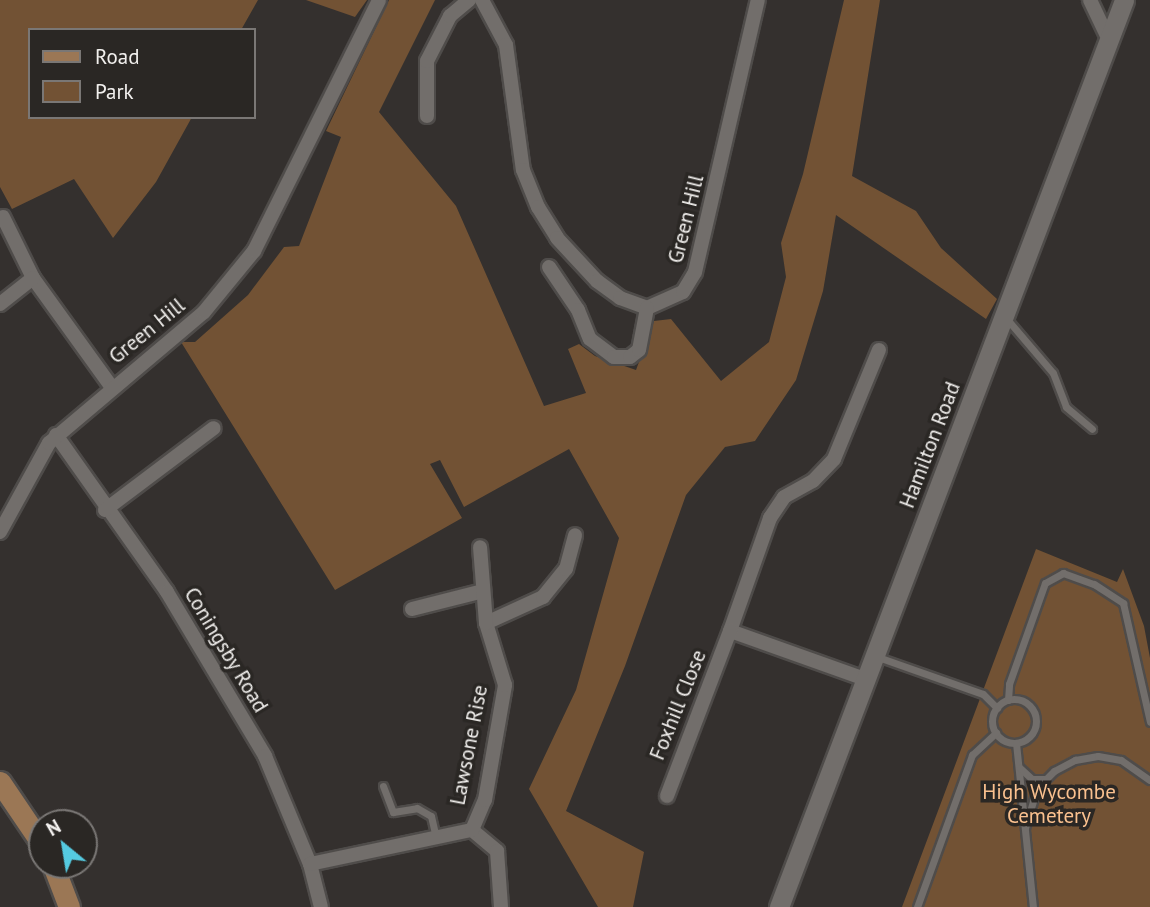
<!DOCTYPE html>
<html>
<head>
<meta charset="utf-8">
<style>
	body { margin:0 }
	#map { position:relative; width:1150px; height:907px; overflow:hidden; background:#34302e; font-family:"PT Sans",sans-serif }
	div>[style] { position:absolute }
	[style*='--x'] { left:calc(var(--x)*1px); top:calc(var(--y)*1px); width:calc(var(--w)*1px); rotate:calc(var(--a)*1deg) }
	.green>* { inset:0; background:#725234 }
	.roads { filter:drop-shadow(2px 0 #4f4c4a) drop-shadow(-2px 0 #4f4c4a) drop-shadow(0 2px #4f4c4a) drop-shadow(0 -2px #4f4c4a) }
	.lane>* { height:7px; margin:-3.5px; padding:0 3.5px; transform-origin:3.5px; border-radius:3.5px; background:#726e6b }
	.lane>.ring { margin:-3.5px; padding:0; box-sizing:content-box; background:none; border:7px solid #726e6b; border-radius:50% }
	.street>* { height:14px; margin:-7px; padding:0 7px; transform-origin:7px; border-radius:7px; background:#726e6b }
	.secondary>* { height:19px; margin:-9.5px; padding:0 9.5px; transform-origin:9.5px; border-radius:9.5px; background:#726e6b }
	.primary>* { height:21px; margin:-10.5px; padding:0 10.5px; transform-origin:10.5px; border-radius:10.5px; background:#9b7755 }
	span { translate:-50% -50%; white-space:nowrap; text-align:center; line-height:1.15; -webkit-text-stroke:7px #2a2724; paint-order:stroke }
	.street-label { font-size:21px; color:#f2f0ee }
	.park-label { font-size:21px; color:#fac18f }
	.legend { position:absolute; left:28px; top:28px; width:228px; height:91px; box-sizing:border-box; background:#2a2724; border:2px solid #7a7775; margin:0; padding:9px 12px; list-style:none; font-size:21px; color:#f2f0ee }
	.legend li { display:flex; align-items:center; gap:14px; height:35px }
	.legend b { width:35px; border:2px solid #7a7775 }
	.north { position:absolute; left:28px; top:809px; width:70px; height:70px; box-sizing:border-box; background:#2a2724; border:2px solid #7a7775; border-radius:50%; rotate:330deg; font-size:19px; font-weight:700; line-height:28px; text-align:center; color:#f2f0ee }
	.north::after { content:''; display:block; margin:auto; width:24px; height:32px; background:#55cae0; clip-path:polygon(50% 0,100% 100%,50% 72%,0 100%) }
</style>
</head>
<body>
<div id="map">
	<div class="green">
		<div style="clip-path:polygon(0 0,258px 0,241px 30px,30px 30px,30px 117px,192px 117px,156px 182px,113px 238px,74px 179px,12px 209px,0 187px)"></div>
		<div style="clip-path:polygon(306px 0,367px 0,355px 17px)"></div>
		<div style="clip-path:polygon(389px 0,435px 0,379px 112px,456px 206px,544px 406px,586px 393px,568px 349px,579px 344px,595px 356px,636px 370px,654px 321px,671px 319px,721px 381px,769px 342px,786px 277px,781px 243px,803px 174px,844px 0,880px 0,852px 176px,916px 211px,941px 248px,997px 299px,986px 319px,836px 215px,823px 291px,796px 380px,755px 441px,725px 447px,686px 495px,625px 666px,566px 811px,644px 852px,633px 907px,598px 907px,529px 789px,576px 690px,619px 538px,569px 449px,464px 507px,440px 460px,430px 464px,462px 518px,335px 590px,181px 342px,195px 342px,248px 295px,284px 247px,299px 246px,341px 137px,326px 131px)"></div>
		<div style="clip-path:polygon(1036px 549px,1117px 582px,1123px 569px,1144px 626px,1150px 658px,1150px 907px,902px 907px)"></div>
	</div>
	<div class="roads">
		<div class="lane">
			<div style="--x:1006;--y:318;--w:72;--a:49.5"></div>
			<div style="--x:1053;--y:373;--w:36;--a:69"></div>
			<div style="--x:1066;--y:407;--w:34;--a:40"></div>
			<div style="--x:875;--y:656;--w:114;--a:19.4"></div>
			<div style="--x:983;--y:694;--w:20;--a:45"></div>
			<div class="ring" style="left:992px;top:699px;width:37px;height:37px"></div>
			<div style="--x:1008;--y:700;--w:16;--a:-86"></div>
			<div style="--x:1009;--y:684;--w:107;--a:-70.4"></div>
			<div style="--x:1045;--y:583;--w:21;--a:-29"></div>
			<div style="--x:1063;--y:573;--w:33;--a:20"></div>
			<div style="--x:1094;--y:584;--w:35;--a:33"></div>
			<div style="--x:1123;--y:603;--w:122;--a:77.2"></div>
			<div style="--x:1016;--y:743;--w:165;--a:84.1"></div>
			<div style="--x:1020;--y:768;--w:16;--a:43"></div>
			<div style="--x:1032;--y:779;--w:13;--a:0"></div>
			<div style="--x:383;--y:786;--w:28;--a:69"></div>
			<div style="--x:393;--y:812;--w:24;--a:-9"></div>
			<div style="--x:417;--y:808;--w:16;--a:30"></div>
			<div style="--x:431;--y:816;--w:22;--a:77"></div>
			<div style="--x:1025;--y:828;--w:42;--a:-73.3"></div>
			<div style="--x:1037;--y:788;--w:24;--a:-45"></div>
			<div style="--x:1054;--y:771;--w:24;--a:-28"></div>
			<div style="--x:1075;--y:760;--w:23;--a:-10"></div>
			<div style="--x:1098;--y:756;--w:23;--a:10"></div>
			<div style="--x:1121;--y:760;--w:35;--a:35"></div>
			<div style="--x:917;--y:907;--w:162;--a:-70.1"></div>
			<div style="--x:972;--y:755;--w:33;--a:-43"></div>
		</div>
		<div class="street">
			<div style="--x:482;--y:0;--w:51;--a:61.9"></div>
			<div style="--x:506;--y:45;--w:126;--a:82.3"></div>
			<div style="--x:523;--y:170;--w:40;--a:68"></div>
			<div style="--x:538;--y:207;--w:36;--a:58"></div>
			<div style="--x:557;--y:238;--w:59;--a:47.1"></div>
			<div style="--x:597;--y:281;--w:29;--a:36"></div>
			<div style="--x:620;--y:298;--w:29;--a:20"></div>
			<div style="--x:647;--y:308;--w:39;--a:-24"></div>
			<div style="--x:683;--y:292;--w:23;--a:-59"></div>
			<div style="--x:695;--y:272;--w:279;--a:-77"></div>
			<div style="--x:1090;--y:0;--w:44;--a:64.6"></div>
			<div style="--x:427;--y:116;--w:55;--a:-90"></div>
			<div style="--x:427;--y:61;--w:51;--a:-62.9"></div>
			<div style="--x:450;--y:16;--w:25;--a:-40"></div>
			<div style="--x:3;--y:217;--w:68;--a:63.8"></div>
			<div style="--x:33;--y:278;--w:133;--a:54.2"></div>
			<div style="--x:549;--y:267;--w:52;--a:56"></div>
			<div style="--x:578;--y:310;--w:31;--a:68"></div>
			<div style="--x:590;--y:339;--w:30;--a:37"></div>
			<div style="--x:614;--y:357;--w:16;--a:0"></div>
			<div style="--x:630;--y:357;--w:11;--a:-38"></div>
			<div style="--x:639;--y:350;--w:43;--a:-79.2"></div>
			<div style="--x:0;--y:304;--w:42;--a:-38.2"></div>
			<div style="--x:56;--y:435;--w:192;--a:54.7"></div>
			<div style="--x:167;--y:592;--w:191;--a:59.1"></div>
			<div style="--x:265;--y:756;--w:117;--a:67.4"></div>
			<div style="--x:310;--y:864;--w:44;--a:75.7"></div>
			<div style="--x:105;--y:510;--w:136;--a:-37"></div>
			<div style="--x:0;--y:532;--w:102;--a:-61.2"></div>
			<div style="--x:49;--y:443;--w:203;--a:-40.2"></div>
			<div style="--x:204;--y:312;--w:79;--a:-50.7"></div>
			<div style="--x:254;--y:251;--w:280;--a:-63.5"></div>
			<div style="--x:412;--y:609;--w:73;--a:-14.2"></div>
			<div style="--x:486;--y:623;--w:63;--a:-24.5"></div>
			<div style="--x:543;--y:597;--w:36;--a:-51"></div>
			<div style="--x:566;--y:569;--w:35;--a:-75"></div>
			<div style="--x:865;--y:679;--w:143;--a:-160.4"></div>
			<div style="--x:730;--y:631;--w:120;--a:-70.5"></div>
			<div style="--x:770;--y:518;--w:25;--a:-56"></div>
			<div style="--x:784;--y:497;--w:33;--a:-29"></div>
			<div style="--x:813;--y:481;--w:30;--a:-46"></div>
			<div style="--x:834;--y:459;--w:118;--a:-67.6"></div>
			<div style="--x:667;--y:796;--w:177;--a:-69.1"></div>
			<div style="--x:472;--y:830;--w:33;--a:40"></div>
			<div style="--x:497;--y:851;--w:56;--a:85.9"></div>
			<div style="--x:310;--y:864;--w:166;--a:-11.9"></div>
			<div style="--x:472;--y:830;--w:33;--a:-67"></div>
			<div style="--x:485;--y:800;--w:117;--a:-80.1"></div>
			<div style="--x:505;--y:685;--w:65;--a:-107"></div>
			<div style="--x:486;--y:623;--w:76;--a:-94.5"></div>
		</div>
		<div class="secondary">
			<div style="--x:779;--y:907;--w:970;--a:-69.17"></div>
		</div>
		<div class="primary">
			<div style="--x:0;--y:782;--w:75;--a:55.9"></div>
			<div style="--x:53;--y:865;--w:45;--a:69.1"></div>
		</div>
	</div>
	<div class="street-label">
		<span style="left:686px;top:219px;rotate:-76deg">Green Hill</span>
		<span style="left:147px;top:331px;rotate:-39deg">Green Hill</span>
		<span style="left:930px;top:445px;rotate:-69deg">Hamilton Road</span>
		<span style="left:226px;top:650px;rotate:59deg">Coningsby Road</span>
		<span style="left:678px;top:705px;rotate:-68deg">Foxhill Close</span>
		<span style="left:469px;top:745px;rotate:-79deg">Lawsone Rise</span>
	</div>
	<div class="park-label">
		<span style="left:1049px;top:804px">High Wycombe<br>Cemetery</span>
	</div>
	<ul class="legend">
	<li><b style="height:9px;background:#9b7755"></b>Road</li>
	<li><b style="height:19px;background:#725234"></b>Park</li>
	</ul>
	<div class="north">N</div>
</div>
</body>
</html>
